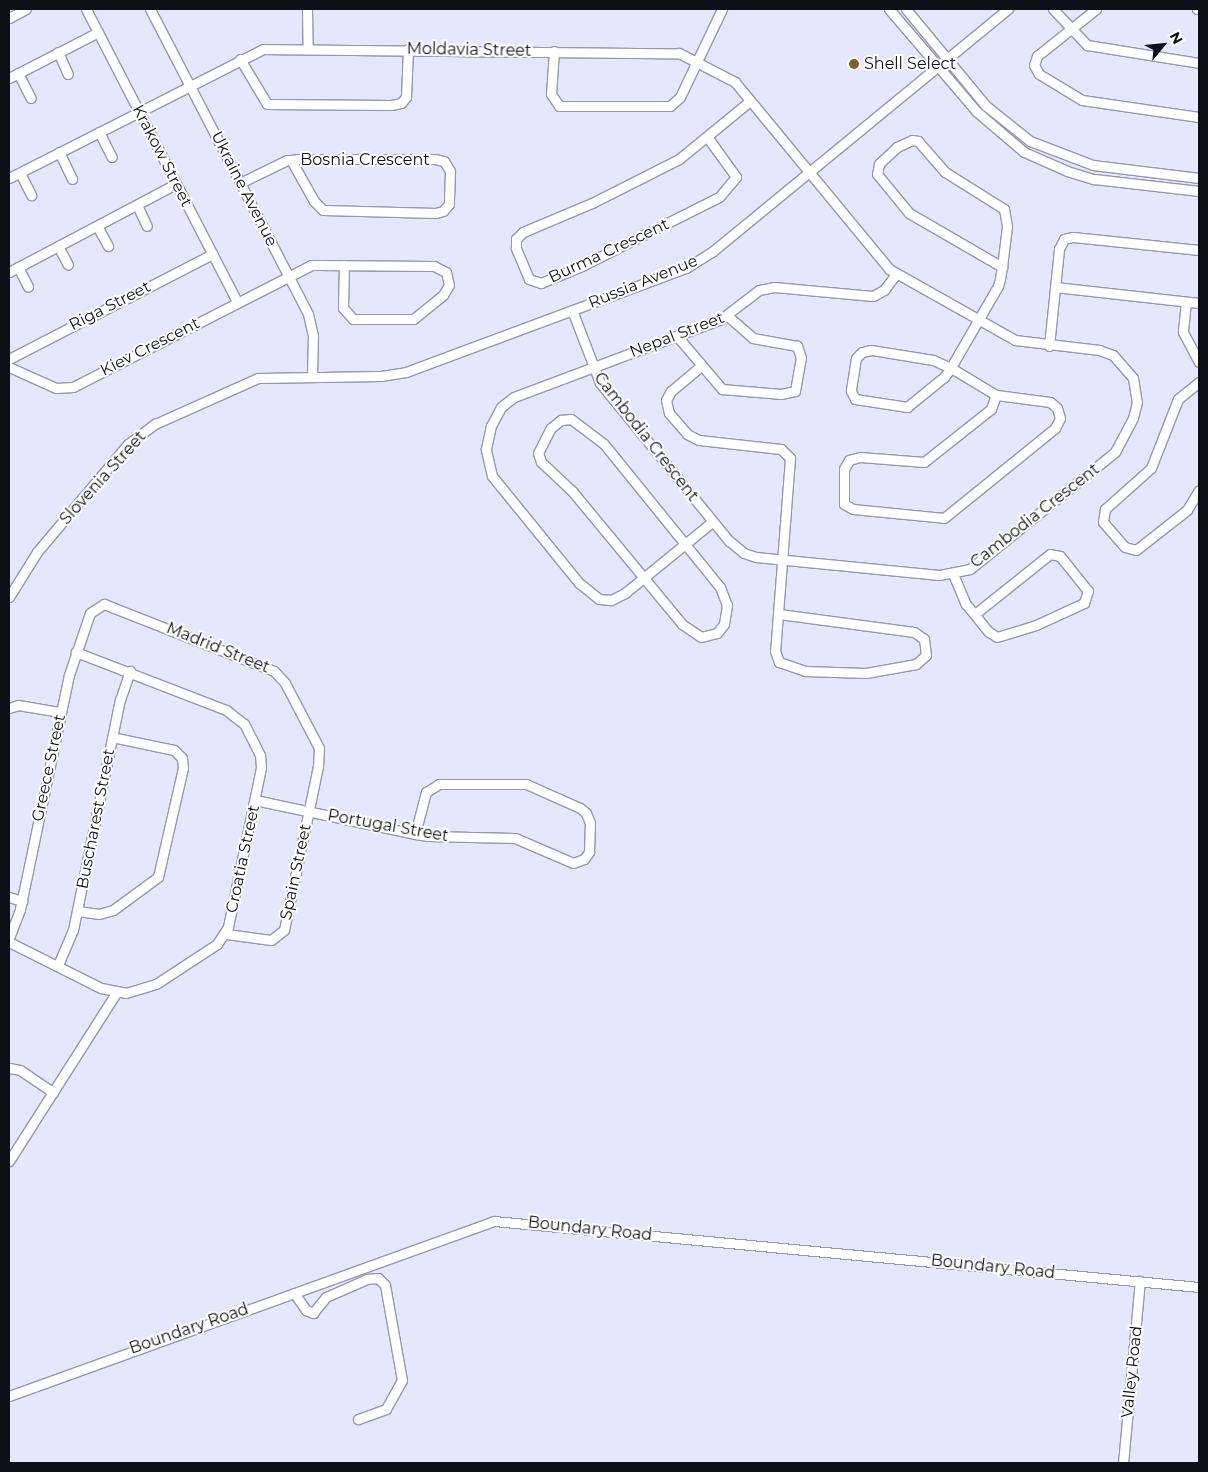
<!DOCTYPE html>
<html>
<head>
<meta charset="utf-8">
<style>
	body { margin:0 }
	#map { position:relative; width:1208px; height:1472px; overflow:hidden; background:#e6e6ff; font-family:Montserrat,sans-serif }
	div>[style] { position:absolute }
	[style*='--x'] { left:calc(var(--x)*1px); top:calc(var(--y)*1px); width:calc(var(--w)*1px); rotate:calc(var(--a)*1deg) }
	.roads { filter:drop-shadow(1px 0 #9797ae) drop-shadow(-1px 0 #9797ae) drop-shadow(0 1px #9797ae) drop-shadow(0 -1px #9797ae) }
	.minor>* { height:9px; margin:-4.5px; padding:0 4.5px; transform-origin:4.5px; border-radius:4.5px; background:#fff }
	.dots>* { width:14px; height:14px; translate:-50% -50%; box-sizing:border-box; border:2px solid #fff; border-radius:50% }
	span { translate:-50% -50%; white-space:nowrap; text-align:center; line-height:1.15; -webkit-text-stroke:4px #fff; paint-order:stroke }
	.street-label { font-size:16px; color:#0e0e16 }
	.poi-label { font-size:16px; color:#0e0e16 }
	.left { translate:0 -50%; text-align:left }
	.frame { position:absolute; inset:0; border:10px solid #0e0e16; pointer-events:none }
	.north { position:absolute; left:1138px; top:20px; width:50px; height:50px; -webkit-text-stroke:4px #fff; paint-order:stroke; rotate:62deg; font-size:14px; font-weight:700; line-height:20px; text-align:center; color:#0e0e16 }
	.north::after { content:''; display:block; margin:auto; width:18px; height:22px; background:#0e0e16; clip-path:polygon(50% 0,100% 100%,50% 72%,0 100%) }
</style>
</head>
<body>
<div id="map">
	<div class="roads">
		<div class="minor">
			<div style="--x:86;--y:9;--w:330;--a:62.7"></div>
			<div style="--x:150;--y:9;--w:343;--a:62.6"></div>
			<div style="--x:308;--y:314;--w:22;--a:77"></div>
			<div style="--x:313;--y:335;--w:42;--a:91.4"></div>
			<div style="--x:307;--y:9;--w:39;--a:89"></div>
			<div style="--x:889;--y:9;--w:134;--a:49.5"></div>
			<div style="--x:976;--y:111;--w:63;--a:40.5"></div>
			<div style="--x:1024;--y:152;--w:47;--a:23.8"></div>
			<div style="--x:1067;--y:171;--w:28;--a:17"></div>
			<div style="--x:1094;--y:179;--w:106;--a:6.5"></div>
			<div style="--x:906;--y:9;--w:124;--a:50.5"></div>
			<div style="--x:985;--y:105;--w:58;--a:38.7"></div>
			<div style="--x:1030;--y:141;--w:67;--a:20.9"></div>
			<div style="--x:1093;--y:165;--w:107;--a:7"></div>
			<div style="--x:1053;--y:9;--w:50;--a:46.6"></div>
			<div style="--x:1087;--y:45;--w:113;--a:9.1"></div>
			<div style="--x:1096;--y:9;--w:75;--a:141.5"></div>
			<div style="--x:1037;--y:56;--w:9;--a:108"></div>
			<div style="--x:1034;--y:65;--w:10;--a:61"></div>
			<div style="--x:1039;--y:74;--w:50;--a:31.2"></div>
			<div style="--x:1082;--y:100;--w:118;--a:8.3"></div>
			<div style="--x:1197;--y:9;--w:2;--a:0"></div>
			<div style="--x:9;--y:18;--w:19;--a:-28"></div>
			<div style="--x:554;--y:51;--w:43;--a:94"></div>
			<div style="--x:551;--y:94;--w:14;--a:56"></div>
			<div style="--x:559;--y:106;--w:111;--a:0"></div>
			<div style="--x:670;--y:106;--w:13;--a:-42"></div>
			<div style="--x:680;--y:97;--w:98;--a:-64.5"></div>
			<div style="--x:58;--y:52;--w:24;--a:66"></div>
			<div style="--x:240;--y:59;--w:52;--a:59"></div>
			<div style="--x:267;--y:104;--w:124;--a:0.5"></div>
			<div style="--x:391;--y:105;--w:10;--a:-11"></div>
			<div style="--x:401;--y:103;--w:8;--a:-50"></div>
			<div style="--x:406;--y:97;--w:48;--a:-87.6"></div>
			<div style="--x:18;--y:73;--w:28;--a:63"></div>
			<div style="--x:9;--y:78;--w:100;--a:-27.3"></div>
			<div style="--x:99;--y:132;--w:28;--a:63"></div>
			<div style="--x:708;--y:138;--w:48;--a:54.3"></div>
			<div style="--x:736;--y:177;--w:26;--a:130"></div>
			<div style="--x:719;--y:197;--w:151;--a:153.3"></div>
			<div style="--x:584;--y:265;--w:47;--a:157.3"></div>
			<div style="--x:541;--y:283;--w:13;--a:-162"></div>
			<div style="--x:529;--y:279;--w:34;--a:-113"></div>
			<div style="--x:516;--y:248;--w:9;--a:-90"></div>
			<div style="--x:516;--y:239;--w:10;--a:-45"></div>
			<div style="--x:523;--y:232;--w:75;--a:-22.8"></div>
			<div style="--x:592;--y:203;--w:97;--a:-26.8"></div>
			<div style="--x:679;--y:159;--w:92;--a:-39.2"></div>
			<div style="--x:59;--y:152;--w:30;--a:64"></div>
			<div style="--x:20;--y:173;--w:25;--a:63"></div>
			<div style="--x:9;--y:178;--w:285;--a:-26.9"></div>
			<div style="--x:263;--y:49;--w:416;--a:0.6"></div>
			<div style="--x:679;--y:53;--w:63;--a:27.4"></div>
			<div style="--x:735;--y:82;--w:242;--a:50.5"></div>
			<div style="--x:889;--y:269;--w:145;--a:29.4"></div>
			<div style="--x:1015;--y:340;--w:85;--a:6.8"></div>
			<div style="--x:1099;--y:350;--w:15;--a:20"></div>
			<div style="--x:1113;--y:355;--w:30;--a:49"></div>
			<div style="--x:1133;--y:378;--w:24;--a:81"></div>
			<div style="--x:1137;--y:402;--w:16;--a:104"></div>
			<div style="--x:1133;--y:418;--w:38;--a:118"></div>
			<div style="--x:1115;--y:452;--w:186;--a:141.1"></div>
			<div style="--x:970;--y:569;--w:32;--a:169"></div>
			<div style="--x:939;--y:575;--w:184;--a:-174.4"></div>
			<div style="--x:756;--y:557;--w:13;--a:-162"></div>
			<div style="--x:744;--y:553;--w:19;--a:-141"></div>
			<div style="--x:729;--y:541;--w:204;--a:-129.2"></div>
			<div style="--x:600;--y:383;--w:78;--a:-111"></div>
			<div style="--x:240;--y:183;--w:52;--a:-26.1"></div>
			<div style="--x:287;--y:160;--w:4;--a:0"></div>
			<div style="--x:291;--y:160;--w:8;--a:-7"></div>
			<div style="--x:299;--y:159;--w:136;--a:0"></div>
			<div style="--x:435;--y:159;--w:9;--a:13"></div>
			<div style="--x:444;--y:161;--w:12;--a:59"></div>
			<div style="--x:450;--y:171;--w:33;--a:92"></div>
			<div style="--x:449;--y:204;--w:9;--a:131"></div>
			<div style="--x:443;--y:211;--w:7;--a:164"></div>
			<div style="--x:436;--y:213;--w:113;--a:-178.5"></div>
			<div style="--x:323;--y:210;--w:13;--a:-135"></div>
			<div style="--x:314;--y:201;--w:47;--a:-119.3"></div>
			<div style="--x:137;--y:205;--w:23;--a:65"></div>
			<div style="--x:97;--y:226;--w:23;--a:61"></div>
			<div style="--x:58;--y:246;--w:21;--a:62"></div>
			<div style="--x:18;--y:267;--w:22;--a:63"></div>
			<div style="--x:9;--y:272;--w:189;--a:-27.8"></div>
			<div style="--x:1055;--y:287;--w:145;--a:6.3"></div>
			<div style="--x:1186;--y:302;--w:30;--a:96"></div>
			<div style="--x:1183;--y:332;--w:34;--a:62"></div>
			<div style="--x:677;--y:336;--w:70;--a:49.7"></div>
			<div style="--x:722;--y:389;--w:59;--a:4.8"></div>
			<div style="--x:781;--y:394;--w:14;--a:-12"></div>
			<div style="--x:795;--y:391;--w:34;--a:-80"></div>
			<div style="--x:801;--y:358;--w:13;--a:-108"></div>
			<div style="--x:797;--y:346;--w:45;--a:-169.7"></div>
			<div style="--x:753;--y:338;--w:33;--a:-139"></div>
			<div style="--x:1049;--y:346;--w:98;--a:-84.1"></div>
			<div style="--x:1059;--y:249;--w:11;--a:-63"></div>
			<div style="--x:1064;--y:239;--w:9;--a:-13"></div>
			<div style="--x:1073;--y:237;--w:127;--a:5.9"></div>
			<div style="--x:9;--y:359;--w:229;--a:-27.3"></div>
			<div style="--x:701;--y:366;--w:39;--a:140"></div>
			<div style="--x:671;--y:391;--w:10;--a:119"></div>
			<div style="--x:666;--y:400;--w:13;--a:77"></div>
			<div style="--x:669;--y:413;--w:28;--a:49"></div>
			<div style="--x:687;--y:434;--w:13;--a:27"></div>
			<div style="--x:699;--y:440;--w:82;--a:6.3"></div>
			<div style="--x:781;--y:449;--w:13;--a:45"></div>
			<div style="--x:790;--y:458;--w:194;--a:94.4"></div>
			<div style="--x:775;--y:651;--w:12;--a:70"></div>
			<div style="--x:779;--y:662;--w:28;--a:19"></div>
			<div style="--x:805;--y:671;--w:61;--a:1.9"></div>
			<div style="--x:866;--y:673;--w:51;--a:-10.2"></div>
			<div style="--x:916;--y:664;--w:13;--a:-42"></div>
			<div style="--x:926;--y:655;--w:16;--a:-97"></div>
			<div style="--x:924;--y:639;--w:12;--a:-145"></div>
			<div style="--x:914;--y:632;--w:136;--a:-172.4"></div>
			<div style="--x:9;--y:367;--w:51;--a:24.1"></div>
			<div style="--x:56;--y:388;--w:17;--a:-3"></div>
			<div style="--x:73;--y:387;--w:267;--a:-27.1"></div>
			<div style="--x:311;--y:265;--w:8;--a:0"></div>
			<div style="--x:319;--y:265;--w:115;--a:0.5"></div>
			<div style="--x:434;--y:266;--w:13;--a:27"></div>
			<div style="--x:446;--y:272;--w:13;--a:77"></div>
			<div style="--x:449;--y:285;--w:12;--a:121"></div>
			<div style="--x:443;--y:295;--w:38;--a:141"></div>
			<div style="--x:413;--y:319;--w:60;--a:180"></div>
			<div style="--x:353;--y:319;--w:15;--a:-132"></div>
			<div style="--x:343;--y:308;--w:43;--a:-88.7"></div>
			<div style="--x:1199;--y:382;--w:27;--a:141"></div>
			<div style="--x:1178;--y:399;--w:74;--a:111.4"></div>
			<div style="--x:1151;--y:468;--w:62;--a:138.3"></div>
			<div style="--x:1105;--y:509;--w:13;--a:99"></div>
			<div style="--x:1103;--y:522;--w:33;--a:49"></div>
			<div style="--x:1125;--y:547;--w:11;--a:15"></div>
			<div style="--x:1136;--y:550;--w:65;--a:-38.1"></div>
			<div style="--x:1187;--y:510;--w:23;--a:-59"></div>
			<div style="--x:996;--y:395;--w:15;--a:110"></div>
			<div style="--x:991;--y:409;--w:85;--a:141.7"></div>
			<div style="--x:924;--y:462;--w:64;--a:-175.5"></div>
			<div style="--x:860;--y:457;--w:11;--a:165"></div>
			<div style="--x:849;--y:460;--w:10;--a:119"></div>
			<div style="--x:844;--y:469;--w:35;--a:90"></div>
			<div style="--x:844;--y:504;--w:10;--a:29"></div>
			<div style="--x:853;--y:509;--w:91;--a:5.6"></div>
			<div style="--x:944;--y:518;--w:143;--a:-39"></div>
			<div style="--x:1055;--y:428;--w:11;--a:-63"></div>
			<div style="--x:1060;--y:418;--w:10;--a:-107"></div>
			<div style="--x:1057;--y:408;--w:9;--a:-139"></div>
			<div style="--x:1050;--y:402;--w:54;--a:-172.6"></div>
			<div style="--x:996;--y:395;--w:52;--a:-149"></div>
			<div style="--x:951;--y:368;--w:20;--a:-156"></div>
			<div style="--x:933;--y:360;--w:63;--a:-170.8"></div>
			<div style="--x:871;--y:350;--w:9;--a:167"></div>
			<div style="--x:862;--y:352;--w:8;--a:135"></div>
			<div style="--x:856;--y:358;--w:33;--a:99"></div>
			<div style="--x:851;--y:391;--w:9;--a:63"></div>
			<div style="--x:855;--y:399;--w:53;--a:8.7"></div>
			<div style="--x:907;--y:407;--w:48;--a:-39"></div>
			<div style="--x:944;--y:377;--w:11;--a:-52"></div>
			<div style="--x:951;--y:368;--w:7;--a:-63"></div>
			<div style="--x:954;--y:362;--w:88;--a:-59.9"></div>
			<div style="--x:998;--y:286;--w:7;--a:-74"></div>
			<div style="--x:1000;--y:279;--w:12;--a:-81"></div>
			<div style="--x:1002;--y:267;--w:41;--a:-83"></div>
			<div style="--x:1007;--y:226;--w:17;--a:-100"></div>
			<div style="--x:1004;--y:209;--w:70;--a:-147.9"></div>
			<div style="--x:945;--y:172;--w:41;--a:-131.1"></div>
			<div style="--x:918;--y:141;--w:6;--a:-171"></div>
			<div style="--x:912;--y:140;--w:17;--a:155"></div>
			<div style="--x:897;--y:147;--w:25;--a:137"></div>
			<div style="--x:879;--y:164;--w:10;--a:101"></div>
			<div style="--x:877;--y:174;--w:50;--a:50.6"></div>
			<div style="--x:909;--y:213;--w:108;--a:30.1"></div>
			<div style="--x:571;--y:419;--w:41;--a:37.1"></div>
			<div style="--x:604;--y:444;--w:184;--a:51"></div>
			<div style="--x:720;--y:587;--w:19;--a:69"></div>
			<div style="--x:727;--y:605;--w:19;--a:99"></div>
			<div style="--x:724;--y:624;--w:11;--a:128"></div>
			<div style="--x:717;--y:633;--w:16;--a:166"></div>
			<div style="--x:701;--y:637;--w:23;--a:-146"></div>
			<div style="--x:682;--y:624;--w:173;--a:-129.6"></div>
			<div style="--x:572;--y:491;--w:42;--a:-136.9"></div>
			<div style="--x:541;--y:462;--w:9;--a:-108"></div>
			<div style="--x:538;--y:453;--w:28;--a:-63"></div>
			<div style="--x:551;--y:428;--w:13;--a:-39"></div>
			<div style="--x:561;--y:420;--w:10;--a:-6"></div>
			<div style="--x:712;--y:522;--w:112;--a:140.8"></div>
			<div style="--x:625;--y:593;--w:16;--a:153"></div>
			<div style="--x:611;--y:600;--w:12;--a:-175"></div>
			<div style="--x:599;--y:599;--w:26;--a:-141"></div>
			<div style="--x:579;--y:583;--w:138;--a:-129.1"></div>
			<div style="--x:492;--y:476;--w:28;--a:-103"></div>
			<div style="--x:486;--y:449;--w:24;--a:-78"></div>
			<div style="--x:491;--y:426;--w:21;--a:-62"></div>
			<div style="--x:501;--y:407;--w:16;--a:-38"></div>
			<div style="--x:514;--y:397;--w:221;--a:-20.6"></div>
			<div style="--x:721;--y:319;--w:48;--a:-37.3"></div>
			<div style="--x:759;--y:290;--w:15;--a:-11"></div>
			<div style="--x:774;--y:287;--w:99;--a:5.2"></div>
			<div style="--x:873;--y:296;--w:13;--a:-29"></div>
			<div style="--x:884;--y:290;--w:20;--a:-53"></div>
			<div style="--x:953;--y:574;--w:33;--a:67"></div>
			<div style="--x:966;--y:604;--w:36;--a:51"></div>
			<div style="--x:989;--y:632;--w:9;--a:32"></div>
			<div style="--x:997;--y:637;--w:41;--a:-17.1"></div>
			<div style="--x:1036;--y:625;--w:53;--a:-24.6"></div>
			<div style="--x:1084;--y:603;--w:13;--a:-72"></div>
			<div style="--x:1088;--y:591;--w:45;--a:-128.7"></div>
			<div style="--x:1060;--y:556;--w:10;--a:-169"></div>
			<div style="--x:1050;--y:554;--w:95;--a:141.4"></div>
			<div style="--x:9;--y:597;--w:53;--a:-58.1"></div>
			<div style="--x:37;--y:552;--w:141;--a:-49.9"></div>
			<div style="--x:128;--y:444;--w:34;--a:-37"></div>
			<div style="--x:155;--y:424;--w:113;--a:-24.1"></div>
			<div style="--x:258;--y:378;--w:123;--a:-0.9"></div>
			<div style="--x:381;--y:376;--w:25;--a:-9"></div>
			<div style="--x:406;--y:372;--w:299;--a:-20.4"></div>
			<div style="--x:686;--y:268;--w:32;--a:-32"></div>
			<div style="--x:713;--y:251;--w:382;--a:-39.4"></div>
			<div style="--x:9;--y:708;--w:9;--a:-18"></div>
			<div style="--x:18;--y:705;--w:43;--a:9.5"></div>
			<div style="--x:255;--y:800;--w:164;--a:12"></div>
			<div style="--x:415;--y:834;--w:13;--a:9"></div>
			<div style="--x:428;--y:836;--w:87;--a:1.3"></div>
			<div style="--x:515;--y:838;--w:63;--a:23.3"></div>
			<div style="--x:573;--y:863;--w:12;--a:-20"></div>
			<div style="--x:584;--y:859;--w:9;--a:-54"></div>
			<div style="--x:589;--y:852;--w:29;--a:-88"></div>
			<div style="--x:590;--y:823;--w:11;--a:-112"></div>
			<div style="--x:586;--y:813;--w:8;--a:-140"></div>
			<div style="--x:580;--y:808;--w:59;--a:-156"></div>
			<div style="--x:526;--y:784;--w:87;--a:180"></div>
			<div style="--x:439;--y:784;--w:15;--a:148"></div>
			<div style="--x:426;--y:792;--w:43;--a:104.7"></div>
			<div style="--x:9;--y:897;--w:14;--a:17"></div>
			<div style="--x:78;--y:911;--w:21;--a:8"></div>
			<div style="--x:99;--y:914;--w:15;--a:-16"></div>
			<div style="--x:113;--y:910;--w:56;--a:-36.3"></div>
			<div style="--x:158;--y:877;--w:112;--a:-77.1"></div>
			<div style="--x:183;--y:768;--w:10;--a:-96"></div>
			<div style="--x:182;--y:758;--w:11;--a:-135"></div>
			<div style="--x:174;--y:750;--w:63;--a:-168.2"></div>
			<div style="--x:9;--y:938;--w:31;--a:-69"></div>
			<div style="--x:20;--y:909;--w:239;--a:-78.2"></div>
			<div style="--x:69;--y:675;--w:65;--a:-71.3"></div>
			<div style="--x:90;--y:613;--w:17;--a:-33"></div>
			<div style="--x:104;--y:604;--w:183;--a:21.5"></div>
			<div style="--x:274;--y:671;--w:16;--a:47"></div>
			<div style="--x:285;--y:683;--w:73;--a:62.4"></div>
			<div style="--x:319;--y:748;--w:18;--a:93"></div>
			<div style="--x:318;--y:766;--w:167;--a:101.7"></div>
			<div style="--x:284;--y:930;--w:16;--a:142"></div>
			<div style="--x:271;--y:940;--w:45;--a:-172.4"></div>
			<div style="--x:9;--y:942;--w:103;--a:26.6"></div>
			<div style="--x:101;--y:988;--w:25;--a:11"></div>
			<div style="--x:126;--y:993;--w:31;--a:-17"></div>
			<div style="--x:156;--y:984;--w:73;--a:-33.3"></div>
			<div style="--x:217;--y:944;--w:20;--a:-57"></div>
			<div style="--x:228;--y:927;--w:162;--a:-78.3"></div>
			<div style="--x:261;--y:768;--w:13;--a:-94"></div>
			<div style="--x:260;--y:755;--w:35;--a:-117"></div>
			<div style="--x:244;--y:724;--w:23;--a:-142"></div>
			<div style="--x:226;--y:710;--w:161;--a:-158.9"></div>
			<div style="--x:58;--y:965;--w:38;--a:-67"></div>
			<div style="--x:73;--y:930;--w:235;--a:-78.5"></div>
			<div style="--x:120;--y:700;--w:31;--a:-71"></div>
			<div style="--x:9;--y:1068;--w:11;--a:10"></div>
			<div style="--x:20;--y:1070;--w:40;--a:34"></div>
			<div style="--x:9;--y:1161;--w:199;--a:-57.5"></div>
			<div style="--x:294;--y:1293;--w:21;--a:55"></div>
			<div style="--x:306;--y:1310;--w:8;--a:23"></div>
			<div style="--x:313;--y:1313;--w:21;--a:-51"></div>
			<div style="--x:326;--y:1297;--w:45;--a:-23.7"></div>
			<div style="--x:367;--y:1279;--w:11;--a:-5"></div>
			<div style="--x:378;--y:1278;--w:10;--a:45"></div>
			<div style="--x:385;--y:1285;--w:97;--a:79.9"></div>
			<div style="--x:402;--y:1380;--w:33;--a:119"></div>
			<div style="--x:386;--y:1409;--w:30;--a:160"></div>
			<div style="--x:9;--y:1396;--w:516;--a:-19.84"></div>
			<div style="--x:494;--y:1221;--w:708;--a:5.35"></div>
			<div style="--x:1123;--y:1463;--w:183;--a:-84.7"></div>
		</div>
	</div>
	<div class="dots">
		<div style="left:854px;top:64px;background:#7b6233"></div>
	</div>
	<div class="street-label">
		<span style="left:469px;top:50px;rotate:1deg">Moldavia Street</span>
		<span style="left:162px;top:156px;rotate:63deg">Krakow Street</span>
		<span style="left:365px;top:160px">Bosnia Crescent</span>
		<span style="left:244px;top:189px;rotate:63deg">Ukraine Avenue</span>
		<span style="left:609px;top:251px;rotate:-25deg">Burma Crescent</span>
		<span style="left:643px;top:282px;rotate:-22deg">Russia Avenue</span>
		<span style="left:110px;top:306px;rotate:-27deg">Riga Street</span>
		<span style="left:677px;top:335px;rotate:-21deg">Nepal Street</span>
		<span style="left:150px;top:347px;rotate:-27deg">Kiev Crescent</span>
		<span style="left:646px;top:437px;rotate:52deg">Cambodia Crescent</span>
		<span style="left:103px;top:478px;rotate:-48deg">Slovenia Street</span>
		<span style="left:1035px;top:516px;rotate:-38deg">Cambodia Crescent</span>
		<span style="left:218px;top:648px;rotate:22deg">Madrid Street</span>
		<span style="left:49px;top:768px;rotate:-78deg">Greece Street</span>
		<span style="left:96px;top:819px;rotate:-79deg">Buscharest Street</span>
		<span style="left:388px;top:826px;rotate:10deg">Portugal Street</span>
		<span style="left:243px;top:859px;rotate:-78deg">Croatia Street</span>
		<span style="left:296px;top:872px;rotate:-78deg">Spain Street</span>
		<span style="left:590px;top:1229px;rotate:6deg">Boundary Road</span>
		<span style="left:993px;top:1267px;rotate:6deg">Boundary Road</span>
		<span style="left:189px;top:1329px;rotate:-19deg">Boundary Road</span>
		<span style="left:1132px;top:1372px;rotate:-84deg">Valley Road</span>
	</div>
	<div class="poi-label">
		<span class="left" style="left:864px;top:64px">Shell Select</span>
	</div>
	<div class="frame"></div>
	<div class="north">N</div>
</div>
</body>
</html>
